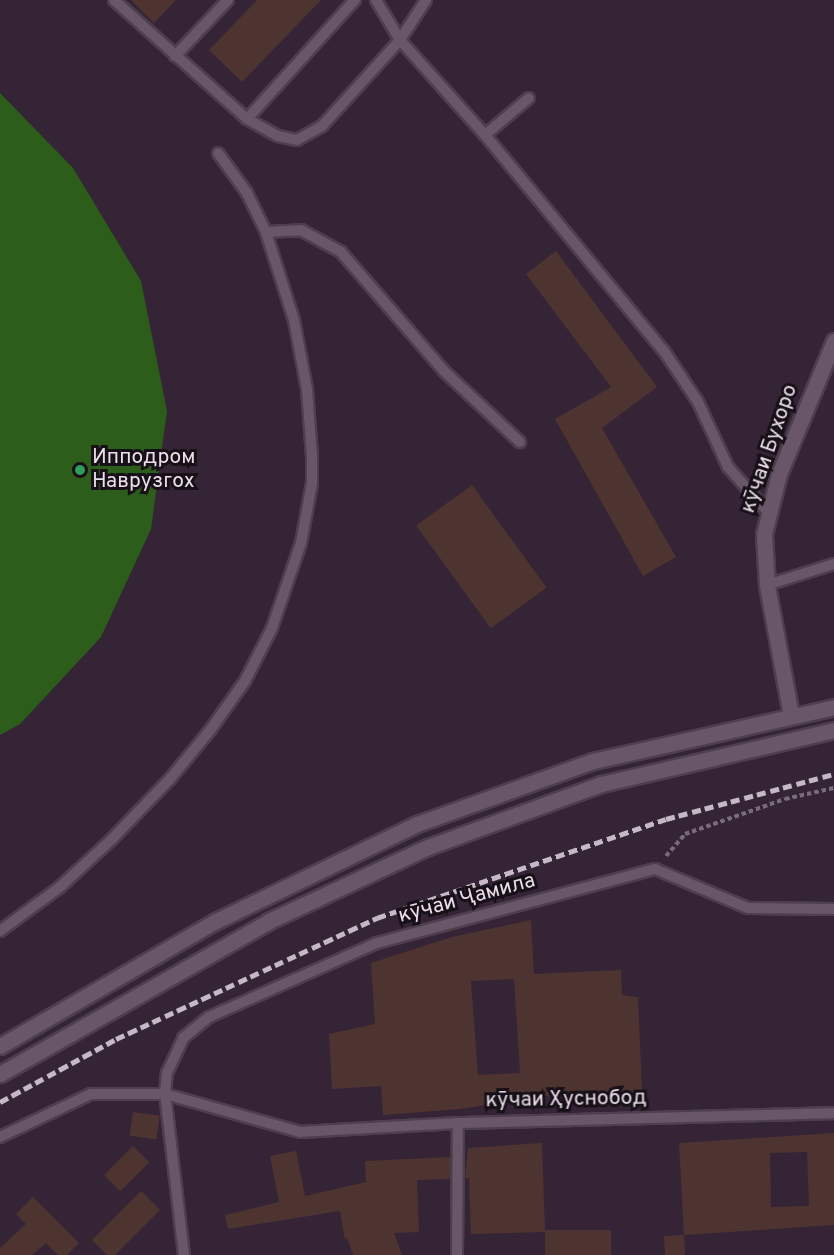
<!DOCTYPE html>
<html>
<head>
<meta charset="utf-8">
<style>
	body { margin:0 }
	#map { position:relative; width:834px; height:1255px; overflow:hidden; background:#352435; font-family:Overpass,sans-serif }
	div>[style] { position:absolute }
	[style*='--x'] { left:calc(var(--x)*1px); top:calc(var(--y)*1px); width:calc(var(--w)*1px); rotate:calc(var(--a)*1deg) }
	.green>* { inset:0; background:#2c5d1a }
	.building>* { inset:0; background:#4e3430; transform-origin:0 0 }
	.path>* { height:4px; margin-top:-2px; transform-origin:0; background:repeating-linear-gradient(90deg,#796b79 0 4.5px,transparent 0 7.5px) }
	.roads { filter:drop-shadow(2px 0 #4d3f4d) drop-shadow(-2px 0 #4d3f4d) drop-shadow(0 2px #4d3f4d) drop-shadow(0 -2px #4d3f4d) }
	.lane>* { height:10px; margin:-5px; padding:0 5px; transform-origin:5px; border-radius:5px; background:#695669 }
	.street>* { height:15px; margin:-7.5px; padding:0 7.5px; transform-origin:7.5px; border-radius:7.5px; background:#695669 }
	.rail>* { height:4.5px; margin-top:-2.25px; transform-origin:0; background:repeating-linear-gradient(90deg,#c5b9c5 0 9px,transparent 0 13.5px) }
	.dots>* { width:16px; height:16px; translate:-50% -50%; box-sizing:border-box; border:3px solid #181018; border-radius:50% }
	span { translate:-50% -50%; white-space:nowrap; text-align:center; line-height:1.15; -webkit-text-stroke:6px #181018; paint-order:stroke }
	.street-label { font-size:21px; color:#e9dee9 }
	.poi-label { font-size:21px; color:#e9dee9 }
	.left { translate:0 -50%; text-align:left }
</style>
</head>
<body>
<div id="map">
	<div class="green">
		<div style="clip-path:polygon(0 93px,73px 168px,141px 281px,167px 411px,151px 529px,101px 637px,20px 724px,0 735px)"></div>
	</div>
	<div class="building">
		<div style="clip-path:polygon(131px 0,176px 0,154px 23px)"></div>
		<div style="clip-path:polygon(257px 0,321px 0,242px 82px,209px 50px)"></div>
		<div style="clip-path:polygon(556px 251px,657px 387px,602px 428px,676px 557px,643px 576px,555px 419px,611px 387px,526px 274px)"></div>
		<div style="left:472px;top:485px;width:127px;height:69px;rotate:54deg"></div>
		<div style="clip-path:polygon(evenodd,531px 920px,534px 974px,621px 970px,622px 995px,638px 997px,642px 1092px,571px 1095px,571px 1092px,460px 1109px,383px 1115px,381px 1086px,332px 1089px,329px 1034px,375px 1024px,371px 963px,452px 937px,531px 920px,514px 979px,520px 1073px,478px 1075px,471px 981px,514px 979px)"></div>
		<div style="left:133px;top:1112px;width:27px;height:24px;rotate:8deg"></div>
		<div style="clip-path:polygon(evenodd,834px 1133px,834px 1225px,684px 1235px,679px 1143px,834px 1133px,807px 1152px,809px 1206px,771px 1207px,770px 1153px,807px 1152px)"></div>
		<div style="clip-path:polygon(542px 1143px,545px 1232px,471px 1234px,469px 1178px,465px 1178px,468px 1148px)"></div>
		<div style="left:133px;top:1146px;width:23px;height:41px;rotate:45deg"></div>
		<div style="clip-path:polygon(296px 1151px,305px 1196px,366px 1182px,365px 1161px,450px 1157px,450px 1179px,417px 1180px,419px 1232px,394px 1233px,402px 1255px,353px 1255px,347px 1238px,345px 1240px,340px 1211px,228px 1229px,225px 1215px,279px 1202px,270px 1156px)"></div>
		<div style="clip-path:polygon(141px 1191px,160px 1210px,115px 1255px,107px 1255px,92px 1240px)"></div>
		<div style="clip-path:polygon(33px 1197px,79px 1243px,67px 1255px,58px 1255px,46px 1243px,32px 1255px,0 1255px,0 1248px,26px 1224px,16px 1214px)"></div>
		<div style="left:611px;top:1230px;width:25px;height:66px;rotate:90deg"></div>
		<div style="left:684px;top:1235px;width:20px;height:20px;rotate:87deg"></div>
	</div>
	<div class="path">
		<div style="--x:666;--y:856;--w:29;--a:-49"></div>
		<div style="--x:685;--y:834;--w:106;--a:-19.3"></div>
		<div style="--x:785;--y:799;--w:50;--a:-12.7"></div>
	</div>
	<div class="roads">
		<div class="lane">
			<div style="--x:114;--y:0;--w:178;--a:41.8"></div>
			<div style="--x:247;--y:119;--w:35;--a:29"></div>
			<div style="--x:278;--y:136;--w:19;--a:12"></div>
			<div style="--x:297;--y:140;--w:29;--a:-29"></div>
			<div style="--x:322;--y:126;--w:116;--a:-47.8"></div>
			<div style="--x:400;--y:40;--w:47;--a:-121"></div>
			<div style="--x:426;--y:0;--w:48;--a:123"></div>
			<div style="--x:400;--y:40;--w:127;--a:48.2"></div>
			<div style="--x:485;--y:135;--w:281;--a:50.4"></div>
			<div style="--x:664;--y:351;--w:61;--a:56.3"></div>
			<div style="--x:698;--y:402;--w:72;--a:65.2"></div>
			<div style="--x:728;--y:467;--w:59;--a:48.4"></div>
			<div style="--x:175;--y:56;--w:77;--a:-46.6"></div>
			<div style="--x:247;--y:119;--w:161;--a:-47.8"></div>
			<div style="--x:485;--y:135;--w:57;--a:-40.1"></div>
			<div style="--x:266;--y:232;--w:35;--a:-3"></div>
			<div style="--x:301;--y:230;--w:46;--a:28.8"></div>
			<div style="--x:341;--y:252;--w:157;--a:49.1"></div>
			<div style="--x:444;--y:371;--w:104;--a:43.1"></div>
			<div style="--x:767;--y:585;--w:70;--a:-17.4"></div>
			<div style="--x:0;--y:931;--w:74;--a:-36.3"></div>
			<div style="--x:60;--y:887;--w:71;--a:-42.7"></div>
			<div style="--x:112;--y:839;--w:83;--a:-46"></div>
			<div style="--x:170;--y:779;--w:65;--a:-50.6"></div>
			<div style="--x:211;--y:729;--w:59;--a:-54.7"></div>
			<div style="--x:245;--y:681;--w:59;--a:-63"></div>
			<div style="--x:272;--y:628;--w:90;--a:-71.2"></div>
			<div style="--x:301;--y:543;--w:61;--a:-79.6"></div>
			<div style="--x:312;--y:483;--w:27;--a:-90"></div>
			<div style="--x:312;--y:456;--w:67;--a:-94.3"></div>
			<div style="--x:307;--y:389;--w:70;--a:-100.7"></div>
			<div style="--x:294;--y:320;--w:92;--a:-107.7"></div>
			<div style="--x:266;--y:232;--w:43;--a:-116"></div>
			<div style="--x:247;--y:193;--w:49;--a:-125.9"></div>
			<div style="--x:0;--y:1137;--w:101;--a:-25.3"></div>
			<div style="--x:91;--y:1094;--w:74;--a:0"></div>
			<div style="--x:165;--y:1094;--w:140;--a:15.7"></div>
			<div style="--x:300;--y:1132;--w:158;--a:-3.3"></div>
			<div style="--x:458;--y:1123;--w:376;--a:-1.5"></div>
			<div style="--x:184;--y:1255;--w:162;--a:-96.7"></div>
			<div style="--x:165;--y:1094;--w:21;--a:-85"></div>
			<div style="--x:167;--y:1073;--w:38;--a:-65"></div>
			<div style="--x:183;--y:1038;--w:33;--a:-39"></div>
			<div style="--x:209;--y:1017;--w:184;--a:-23.8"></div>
			<div style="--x:377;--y:943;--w:288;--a:-14.9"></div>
			<div style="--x:655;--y:869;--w:101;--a:22.8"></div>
			<div style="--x:748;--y:908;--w:86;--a:0.7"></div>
			<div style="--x:457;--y:1255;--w:132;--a:-89.6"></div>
		</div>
		<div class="street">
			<div style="--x:791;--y:715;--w:132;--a:-100.5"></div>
			<div style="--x:767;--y:585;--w:51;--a:-93.4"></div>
			<div style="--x:764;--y:534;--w:62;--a:-76"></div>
			<div style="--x:779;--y:474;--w:144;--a:-67.5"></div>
			<div style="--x:0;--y:1046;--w:250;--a:-30.1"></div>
			<div style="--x:216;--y:921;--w:223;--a:-25.8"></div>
			<div style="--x:417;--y:824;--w:187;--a:-19.7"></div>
			<div style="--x:593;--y:761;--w:247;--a:-12.6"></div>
			<div style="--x:0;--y:1074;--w:309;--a:-29.6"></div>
			<div style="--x:269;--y:921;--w:175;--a:-25"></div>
			<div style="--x:428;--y:847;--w:184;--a:-20"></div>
			<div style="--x:601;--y:784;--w:239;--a:-13"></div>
		</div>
	</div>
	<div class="rail">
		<div style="--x:0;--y:1102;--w:132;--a:-28.5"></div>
		<div style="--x:116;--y:1039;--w:288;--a:-24.9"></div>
		<div style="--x:377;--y:918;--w:305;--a:-18.9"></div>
		<div style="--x:666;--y:819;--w:174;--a:-15"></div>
	</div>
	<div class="dots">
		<div style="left:80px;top:470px;background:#2e9e5b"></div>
	</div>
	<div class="street-label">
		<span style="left:770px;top:449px;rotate:-71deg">кӯчаи Бухоро</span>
		<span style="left:467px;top:899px;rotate:-15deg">кӯчаи Ҷамила</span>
		<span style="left:566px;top:1100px;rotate:-1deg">кӯчаи Ҳуснобод</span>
	</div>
	<div class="poi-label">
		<span class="left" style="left:92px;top:470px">Ипподром<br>Наврузгох</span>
	</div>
</div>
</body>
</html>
